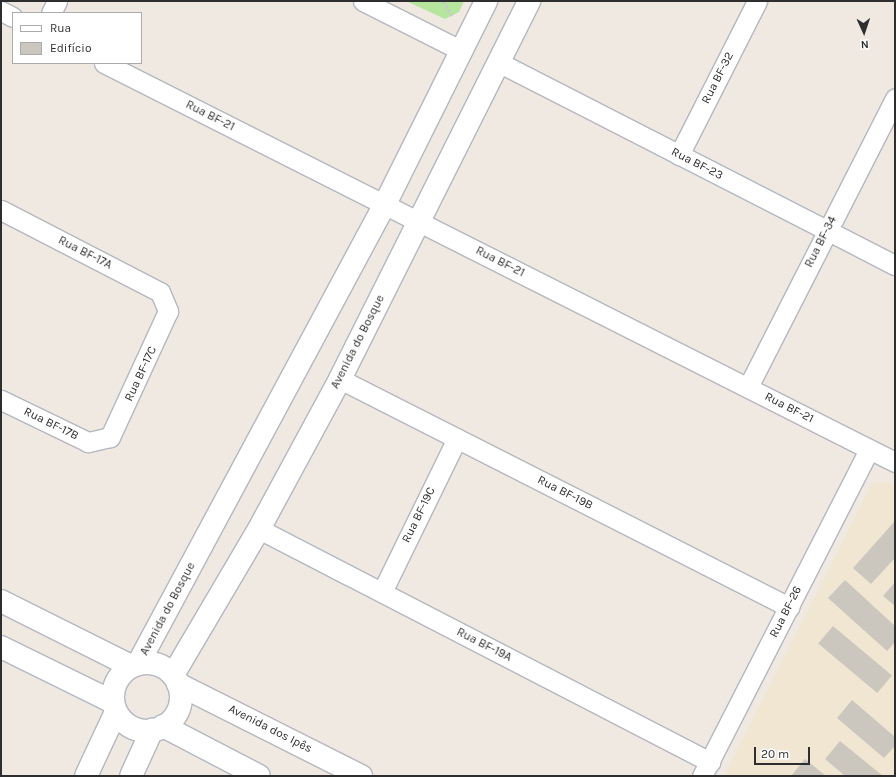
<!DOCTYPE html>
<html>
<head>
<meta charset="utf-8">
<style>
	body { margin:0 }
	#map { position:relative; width:896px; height:777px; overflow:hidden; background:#efe9e1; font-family:Karla,sans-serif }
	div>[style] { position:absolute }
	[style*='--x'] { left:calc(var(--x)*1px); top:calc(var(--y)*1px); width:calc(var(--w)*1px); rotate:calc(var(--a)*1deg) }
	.education>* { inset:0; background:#f0e6d1 }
	.green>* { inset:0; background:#b6e59e }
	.building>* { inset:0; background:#cbc7bf; transform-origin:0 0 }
	.path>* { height:2.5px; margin-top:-1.25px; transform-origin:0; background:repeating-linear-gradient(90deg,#c9c9c9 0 3px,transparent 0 5px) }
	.roads { filter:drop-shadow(1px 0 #b4b7c1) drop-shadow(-1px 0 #b4b7c1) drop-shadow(0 1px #b4b7c1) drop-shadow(0 -1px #b4b7c1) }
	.minor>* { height:19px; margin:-9.5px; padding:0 9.5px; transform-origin:9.5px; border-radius:9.5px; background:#fff }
	.tertiary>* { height:22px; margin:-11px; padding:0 11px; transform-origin:11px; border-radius:11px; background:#fff }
	.tertiary>.ring { margin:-11px; padding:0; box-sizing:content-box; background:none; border:22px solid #fff; border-radius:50% }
	span { translate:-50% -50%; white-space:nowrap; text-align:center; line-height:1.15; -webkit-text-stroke:3px #fff; paint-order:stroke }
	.street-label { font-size:12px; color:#2e2e2e }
	.frame { position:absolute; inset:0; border:2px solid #2e2e2e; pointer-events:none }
	.legend { position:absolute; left:12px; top:12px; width:130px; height:52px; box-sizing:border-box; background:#fff; border:1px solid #ababab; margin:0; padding:5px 7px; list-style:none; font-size:12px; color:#2e2e2e }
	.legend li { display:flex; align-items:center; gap:8px; height:20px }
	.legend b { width:20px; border:1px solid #ababab }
	.north { position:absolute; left:844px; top:12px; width:40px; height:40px; -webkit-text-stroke:3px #fff; paint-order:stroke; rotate:177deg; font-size:11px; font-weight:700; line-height:16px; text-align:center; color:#2e2e2e }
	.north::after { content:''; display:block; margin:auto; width:14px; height:18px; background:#2e2e2e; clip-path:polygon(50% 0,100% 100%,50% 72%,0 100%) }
	.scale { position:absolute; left:754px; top:747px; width:56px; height:18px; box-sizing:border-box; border:2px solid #2e2e2e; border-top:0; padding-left:5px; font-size:12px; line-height:14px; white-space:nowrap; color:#2e2e2e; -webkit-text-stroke:3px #fff; paint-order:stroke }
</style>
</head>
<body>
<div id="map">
	<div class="education">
		<div style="clip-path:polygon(887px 482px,895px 486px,895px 776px,724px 776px,872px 483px)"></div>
	</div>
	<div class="green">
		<div style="clip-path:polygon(406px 1px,464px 1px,459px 12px,445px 19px)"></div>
	</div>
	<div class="building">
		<div style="clip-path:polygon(895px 521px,895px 558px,871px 584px,853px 568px)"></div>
		<div style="clip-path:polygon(845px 580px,895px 626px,895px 642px,887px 651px,828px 598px)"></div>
		<div style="clip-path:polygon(895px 582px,895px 606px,883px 596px)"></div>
		<div style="left:833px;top:626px;width:77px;height:23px;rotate:40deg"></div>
		<div style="clip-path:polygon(852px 700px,895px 737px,895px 746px,884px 758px,837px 718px)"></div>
		<div style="clip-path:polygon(840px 741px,883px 776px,845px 776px,825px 759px)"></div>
		<div style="clip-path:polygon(805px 759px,826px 776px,791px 776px)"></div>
	</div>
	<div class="path">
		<div style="--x:443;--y:1;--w:17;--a:57"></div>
	</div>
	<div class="roads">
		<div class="minor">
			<div style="--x:363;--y:1;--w:111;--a:26.8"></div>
			<div style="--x:1;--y:11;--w:13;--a:27"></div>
			<div style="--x:51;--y:13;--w:13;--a:-63"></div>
			<div style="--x:498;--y:62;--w:446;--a:27.1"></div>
			<div style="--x:104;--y:63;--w:886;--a:26.77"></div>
			<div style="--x:679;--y:155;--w:173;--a:-63.1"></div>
			<div style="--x:1;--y:210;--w:179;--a:27.3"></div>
			<div style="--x:160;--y:292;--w:21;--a:67"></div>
			<div style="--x:168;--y:311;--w:139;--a:114.7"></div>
			<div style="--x:110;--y:437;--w:23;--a:167"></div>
			<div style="--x:88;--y:442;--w:97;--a:-154.2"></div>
			<div style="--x:340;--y:379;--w:504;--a:26.92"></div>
			<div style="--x:748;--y:387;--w:324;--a:-63"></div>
			<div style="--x:259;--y:529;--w:508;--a:27.32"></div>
			<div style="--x:382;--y:592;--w:171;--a:-64"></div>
			<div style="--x:702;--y:776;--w:367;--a:-62.9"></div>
		</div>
		<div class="tertiary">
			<div style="--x:1;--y:601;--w:145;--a:26.6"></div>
			<div style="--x:1;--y:647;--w:125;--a:26.2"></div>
			<div class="ring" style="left:113px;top:663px;width:46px;height:46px"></div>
			<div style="--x:138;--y:664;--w:522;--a:-61.77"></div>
			<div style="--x:385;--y:204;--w:227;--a:-63.5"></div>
			<div style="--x:173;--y:675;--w:169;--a:-59.5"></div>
			<div style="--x:259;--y:529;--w:170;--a:-61.6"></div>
			<div style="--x:340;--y:379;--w:423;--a:-63.4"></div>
			<div style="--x:178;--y:684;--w:205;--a:26.7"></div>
			<div style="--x:163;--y:726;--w:108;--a:27.5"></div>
			<div style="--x:86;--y:776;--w:71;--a:-64.9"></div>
			<div style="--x:131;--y:776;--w:51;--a:-65.5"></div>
		</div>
	</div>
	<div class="street-label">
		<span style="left:718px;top:78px;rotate:-63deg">Rua BF-32</span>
		<span style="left:210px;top:116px;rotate:27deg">Rua BF-21</span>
		<span style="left:697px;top:164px;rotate:27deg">Rua BF-23</span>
		<span style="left:821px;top:242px;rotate:-63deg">Rua BF-34</span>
		<span style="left:85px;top:253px;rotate:27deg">Rua BF-17A</span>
		<span style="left:500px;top:262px;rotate:27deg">Rua BF-21</span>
		<span style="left:358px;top:342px;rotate:-63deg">Avenida do Bosque</span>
		<span style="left:141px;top:374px;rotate:-65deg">Rua BF-17C</span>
		<span style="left:789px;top:408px;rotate:27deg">Rua BF-21</span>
		<span style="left:51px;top:424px;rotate:26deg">Rua BF-17B</span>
		<span style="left:565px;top:493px;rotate:27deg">Rua BF-19B</span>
		<span style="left:419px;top:515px;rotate:-64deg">Rua BF-19C</span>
		<span style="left:168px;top:609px;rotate:-62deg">Avenida do Bosque</span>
		<span style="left:786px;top:612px;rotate:-63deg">Rua BF-26</span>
		<span style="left:484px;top:645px;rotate:27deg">Rua BF-19A</span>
		<span style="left:270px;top:729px;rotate:27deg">Avenida dos Ipês</span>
	</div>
	<div class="frame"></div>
	<ul class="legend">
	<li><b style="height:5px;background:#fff"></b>Rua</li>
	<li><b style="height:11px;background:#cbc7bf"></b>Edifício</li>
	</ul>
	<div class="north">N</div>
	<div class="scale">20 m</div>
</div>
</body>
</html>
